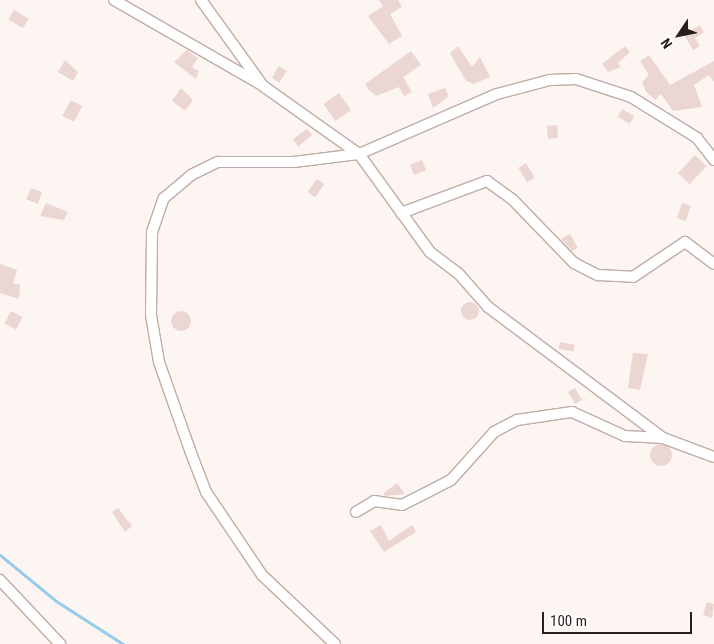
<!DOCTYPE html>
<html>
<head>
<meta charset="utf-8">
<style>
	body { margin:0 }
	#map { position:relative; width:714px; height:644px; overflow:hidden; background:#fdf5f2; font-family:"Roboto Condensed",sans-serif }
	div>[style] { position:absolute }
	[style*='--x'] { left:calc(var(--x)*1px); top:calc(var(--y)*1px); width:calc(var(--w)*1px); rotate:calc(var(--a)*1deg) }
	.stream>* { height:3px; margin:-1.5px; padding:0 1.5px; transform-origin:1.5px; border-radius:1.5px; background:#95cbec }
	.building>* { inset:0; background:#ebd6d1; transform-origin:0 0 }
	.round { border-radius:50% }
	.roads { filter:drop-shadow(1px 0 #bfada5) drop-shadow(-1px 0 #bfada5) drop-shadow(0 1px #bfada5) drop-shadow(0 -1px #bfada5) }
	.minor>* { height:10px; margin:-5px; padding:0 5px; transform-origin:5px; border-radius:5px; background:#fff }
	span { translate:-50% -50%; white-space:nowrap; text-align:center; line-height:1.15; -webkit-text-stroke:4.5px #fff; paint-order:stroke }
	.north { position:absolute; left:654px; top:10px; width:50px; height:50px; -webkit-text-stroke:4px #fff; paint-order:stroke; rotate:236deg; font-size:14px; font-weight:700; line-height:20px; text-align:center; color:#261f1c }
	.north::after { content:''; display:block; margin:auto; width:18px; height:22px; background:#261f1c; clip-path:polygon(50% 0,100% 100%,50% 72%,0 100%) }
	.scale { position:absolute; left:542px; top:612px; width:150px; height:22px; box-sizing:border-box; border:2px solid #261f1c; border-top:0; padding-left:6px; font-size:15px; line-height:18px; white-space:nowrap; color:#261f1c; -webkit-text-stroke:4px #fff; paint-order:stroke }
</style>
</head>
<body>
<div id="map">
	<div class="stream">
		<div style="--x:0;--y:555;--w:72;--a:39.4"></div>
		<div style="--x:56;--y:601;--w:80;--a:32.7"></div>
	</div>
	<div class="building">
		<div style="clip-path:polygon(379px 0,398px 0,402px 7px,390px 14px,402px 36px,389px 44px,368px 16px,383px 6px)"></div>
		<div style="left:14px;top:10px;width:17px;height:11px;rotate:31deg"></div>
		<div style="clip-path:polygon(700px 25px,704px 32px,695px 38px,700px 46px,693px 50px,684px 35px)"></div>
		<div style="clip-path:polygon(458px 46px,472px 67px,480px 57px,490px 77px,474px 84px,466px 81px,450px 53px)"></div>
		<div style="clip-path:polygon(625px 46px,630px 52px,618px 63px,621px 67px,608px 72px,602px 64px)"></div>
		<div style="clip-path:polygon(187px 50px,198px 58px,192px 67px,199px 71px,196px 79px,174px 62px)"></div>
		<div style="clip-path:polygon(411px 51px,421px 65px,403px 77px,412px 92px,404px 96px,399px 87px,376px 96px,369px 90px,365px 84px)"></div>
		<div style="clip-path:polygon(649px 55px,670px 85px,714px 61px,714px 82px,709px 75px,694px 85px,702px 107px,673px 111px,661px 94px,656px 100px,646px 92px,642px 82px,649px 75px,640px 61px)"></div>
		<div style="clip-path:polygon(65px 60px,78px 72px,73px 81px,58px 72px)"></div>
		<div style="left:279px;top:66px;width:9px;height:14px;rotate:32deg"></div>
		<div style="clip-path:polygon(181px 88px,193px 100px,185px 111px,172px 101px)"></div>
		<div style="clip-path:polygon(445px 88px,449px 96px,433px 108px,428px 94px)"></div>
		<div style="left:339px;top:93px;width:21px;height:19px;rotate:55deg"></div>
		<div style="left:71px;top:100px;width:13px;height:18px;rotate:29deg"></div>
		<div style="left:622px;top:109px;width:14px;height:9px;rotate:30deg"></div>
		<div style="left:557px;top:125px;width:13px;height:10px;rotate:86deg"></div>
		<div style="clip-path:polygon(307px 129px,312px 135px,298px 147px,293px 139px)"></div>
		<div style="left:695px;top:155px;width:16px;height:25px;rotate:43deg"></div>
		<div style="left:422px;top:160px;width:11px;height:13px;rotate:68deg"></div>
		<div style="left:526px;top:163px;width:17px;height:9px;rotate:59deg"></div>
		<div style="left:317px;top:179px;width:9px;height:16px;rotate:36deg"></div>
		<div style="clip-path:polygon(31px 188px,42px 192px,38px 204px,26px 199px)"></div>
		<div style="clip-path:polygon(46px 203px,68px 212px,64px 220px,40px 216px)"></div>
		<div style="left:682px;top:203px;width:9px;height:16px;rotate:18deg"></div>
		<div style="clip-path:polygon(570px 234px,578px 248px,572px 251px,561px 239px)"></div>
		<div style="clip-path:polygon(0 264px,17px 270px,13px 283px,20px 285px,19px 299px,0 293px)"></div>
		<div class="round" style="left:461px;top:302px;width:18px;height:18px"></div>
		<div class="round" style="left:171px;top:311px;width:20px;height:20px"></div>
		<div style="left:11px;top:311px;width:13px;height:14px;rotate:27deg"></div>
		<div style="left:560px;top:342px;width:15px;height:7px;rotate:11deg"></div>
		<div style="clip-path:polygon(633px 353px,648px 354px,640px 390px,628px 388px)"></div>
		<div style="left:575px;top:388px;width:14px;height:8px;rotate:60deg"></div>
		<div class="round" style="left:650px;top:444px;width:22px;height:22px"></div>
		<div style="clip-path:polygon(397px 483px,405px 494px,385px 496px,384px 493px)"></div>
		<div style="clip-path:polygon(118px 508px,132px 526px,125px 532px,112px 512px)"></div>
		<div style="clip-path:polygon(381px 525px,389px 541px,412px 525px,416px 532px,384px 552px,370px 531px)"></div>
		<div style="clip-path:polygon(707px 602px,714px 604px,712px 618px,703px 615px)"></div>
	</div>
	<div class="roads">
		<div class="minor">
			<div style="--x:114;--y:0;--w:168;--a:29.9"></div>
			<div style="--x:201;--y:0;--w:106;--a:54.2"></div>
			<div style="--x:263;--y:86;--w:118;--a:35.3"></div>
			<div style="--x:359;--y:154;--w:121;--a:54.1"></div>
			<div style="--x:430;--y:252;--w:36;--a:37"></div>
			<div style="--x:459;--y:274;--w:44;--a:48.7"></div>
			<div style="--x:488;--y:307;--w:219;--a:36.8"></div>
			<div style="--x:663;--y:438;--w:54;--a:20.4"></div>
			<div style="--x:401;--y:213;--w:92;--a:-20.4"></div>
			<div style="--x:487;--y:181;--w:32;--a:36"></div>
			<div style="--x:513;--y:200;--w:88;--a:45.9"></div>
			<div style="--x:574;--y:263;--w:27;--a:27"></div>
			<div style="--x:598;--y:275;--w:35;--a:3"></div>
			<div style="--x:633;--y:277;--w:63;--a:-33.9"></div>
			<div style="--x:685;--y:242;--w:36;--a:37"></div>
			<div style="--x:356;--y:512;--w:21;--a:-31"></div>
			<div style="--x:374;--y:501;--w:28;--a:8"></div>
			<div style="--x:402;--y:505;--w:55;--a:-27"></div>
			<div style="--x:451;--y:480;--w:64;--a:-48.1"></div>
			<div style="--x:494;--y:432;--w:26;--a:-28"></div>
			<div style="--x:517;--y:420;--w:56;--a:-8.3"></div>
			<div style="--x:572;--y:412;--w:58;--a:24.4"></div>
			<div style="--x:625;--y:436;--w:38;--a:3"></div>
			<div style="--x:0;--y:580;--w:88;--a:46.8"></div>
			<div style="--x:335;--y:644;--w:100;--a:-136.6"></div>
			<div style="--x:262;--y:575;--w:100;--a:-124"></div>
			<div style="--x:206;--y:492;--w:42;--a:-111"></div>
			<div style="--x:191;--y:453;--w:96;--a:-109.4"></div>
			<div style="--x:159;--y:362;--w:48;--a:-99.7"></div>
			<div style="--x:151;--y:315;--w:83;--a:-89.3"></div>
			<div style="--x:152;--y:232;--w:36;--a:-71"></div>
			<div style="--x:164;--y:198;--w:35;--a:-40"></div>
			<div style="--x:191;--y:175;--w:30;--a:-26"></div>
			<div style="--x:218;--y:162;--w:76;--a:0"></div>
			<div style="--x:294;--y:162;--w:65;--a:-7"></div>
			<div style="--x:359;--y:154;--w:150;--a:-23.5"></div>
			<div style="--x:497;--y:94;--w:55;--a:-14.8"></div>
			<div style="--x:550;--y:80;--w:26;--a:-2"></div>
			<div style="--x:576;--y:79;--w:58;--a:18.1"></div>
			<div style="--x:631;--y:97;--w:78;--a:31.8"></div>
			<div style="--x:697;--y:138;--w:28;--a:52"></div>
		</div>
	</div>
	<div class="north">N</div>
	<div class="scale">100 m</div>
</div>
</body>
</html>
